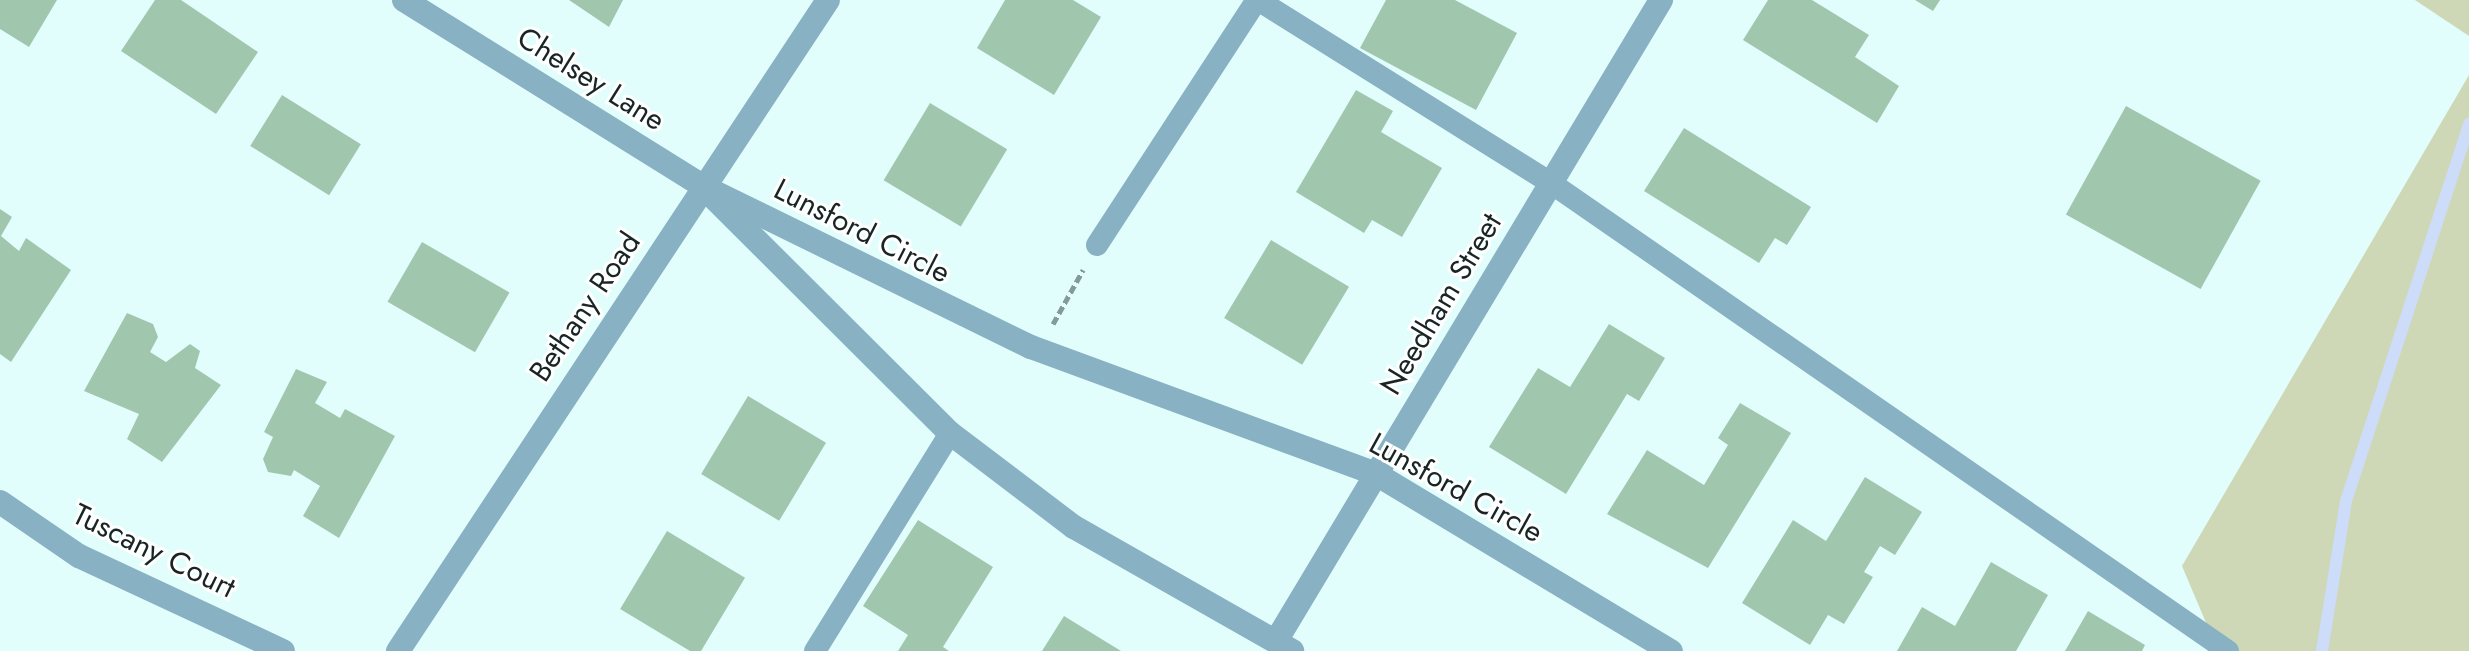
<!DOCTYPE html>
<html>
<head>
<meta charset="utf-8">
<style>
	body { margin:0 }
	#map { position:relative; width:2469px; height:651px; overflow:hidden; background:#e1fefc; font-family:Jost,sans-serif }
	div>[style] { position:absolute }
	[style*='--x'] { left:calc(var(--x)*1px); top:calc(var(--y)*1px); width:calc(var(--w)*1px); rotate:calc(var(--a)*1deg) }
	.green>* { inset:0; background:#ced8b7 }
	.stream>* { height:12px; margin:-6px; padding:0 6px; transform-origin:6px; border-radius:6px; background:#ccdcf9 }
	.building>* { inset:0; background:#a0c7ae; transform-origin:0 0 }
	.path>* { height:5px; margin-top:-2.5px; transform-origin:0; background:repeating-linear-gradient(90deg,#849a99 0 8px,transparent 0 12px) }
	.service>* { height:22px; margin:-11px; padding:0 11px; transform-origin:11px; border-radius:11px; background:#88b1c3 }
	.minor>* { height:24px; margin:-12px; padding:0 12px; transform-origin:12px; border-radius:12px; background:#88b1c3 }
	span { translate:-50% -50%; white-space:nowrap; text-align:center; line-height:1.15; -webkit-text-stroke:6px #fff; paint-order:stroke }
	.street-label { font-size:30px; color:#182525 }
</style>
</head>
<body>
<div id="map">
	<div class="green">
		<div style="clip-path:polygon(2415px 0,2469px 0,2469px 36px)"></div>
		<div style="clip-path:polygon(2469px 75px,2469px 651px,2218px 651px,2182px 566px)"></div>
	</div>
	<div class="stream">
		<div style="--x:2322;--y:651;--w:152;--a:-80.9"></div>
		<div style="--x:2346;--y:501;--w:397;--a:-71.9"></div>
	</div>
	<div class="building">
		<div style="clip-path:polygon(0 0,57px 0,29px 47px,0 29px)"></div>
		<div style="clip-path:polygon(155px 0,181px 0,258px 52px,216px 114px,121px 51px)"></div>
		<div style="clip-path:polygon(569px 0,623px 0,609px 27px)"></div>
		<div style="clip-path:polygon(1005px 0,1073px 0,1101px 17px,1054px 95px,977px 48px)"></div>
		<div style="clip-path:polygon(1386px 0,1455px 0,1517px 33px,1476px 110px,1360px 48px)"></div>
		<div style="clip-path:polygon(1768px 0,1812px 0,1869px 35px,1855px 57px,1899px 86px,1877px 123px,1743px 40px)"></div>
		<div style="clip-path:polygon(1915px 0,1940px 0,1933px 11px)"></div>
		<div style="clip-path:polygon(1356px 90px,1393px 111px,1381px 132px,1442px 168px,1402px 237px,1372px 220px,1364px 233px,1296px 192px)"></div>
		<div style="left:282px;top:95px;width:93px;height:60px;rotate:32deg"></div>
		<div style="left:930px;top:103px;width:90px;height:90px;rotate:31deg"></div>
		<div style="left:2126px;top:106px;width:154px;height:124px;rotate:29deg"></div>
		<div style="clip-path:polygon(1684px 128px,1811px 207px,1787px 245px,1775px 238px,1759px 263px,1644px 191px)"></div>
		<div style="clip-path:polygon(0 209px,12px 217px,1px 236px,19px 251px,26px 238px,71px 270px,11px 362px,0 354px)"></div>
		<div style="left:1271px;top:240px;width:91px;height:91px;rotate:31deg"></div>
		<div style="left:422px;top:242px;width:101px;height:69px;rotate:30deg"></div>
		<div style="clip-path:polygon(127px 313px,153px 324px,158px 337px,150px 352px,166px 362px,190px 344px,200px 351px,195px 368px,221px 385px,162px 462px,127px 439px,139px 414px,84px 391px)"></div>
		<div style="clip-path:polygon(1609px 324px,1665px 358px,1639px 401px,1627px 394px,1566px 494px,1489px 447px,1538px 368px,1570px 387px)"></div>
		<div style="clip-path:polygon(296px 369px,327px 382px,315px 403px,340px 418px,345px 409px,395px 436px,339px 538px,303px 516px,320px 486px,294px 470px,291px 476px,268px 472px,263px 459px,273px 437px,264px 432px)"></div>
		<div style="left:748px;top:396px;width:91px;height:91px;rotate:31deg"></div>
		<div style="clip-path:polygon(1740px 403px,1791px 433px,1708px 568px,1607px 514px,1647px 450px,1704px 485px,1728px 445px,1718px 438px)"></div>
		<div style="clip-path:polygon(1865px 477px,1922px 512px,1895px 555px,1880px 546px,1864px 572px,1873px 577px,1844px 624px,1828px 615px,1810px 645px,1742px 603px,1793px 520px,1826px 541px)"></div>
		<div style="clip-path:polygon(918px 520px,993px 567px,943px 647px,949px 651px,898px 651px,908px 635px,863px 606px)"></div>
		<div style="left:667px;top:531px;width:91px;height:91px;rotate:31deg"></div>
		<div style="clip-path:polygon(1991px 562px,2048px 595px,2016px 651px,1897px 651px,1922px 607px,1955px 626px)"></div>
		<div style="clip-path:polygon(2088px 611px,2145px 645px,2142px 651px,2065px 651px)"></div>
		<div style="clip-path:polygon(1064px 616px,1121px 651px,1042px 651px)"></div>
	</div>
	<div class="path">
		<div style="--x:1053;--y:324;--w:62;--a:-60.9"></div>
	</div>
	<div class="service">
		<div style="--x:1258;--y:0;--w:345;--a:32"></div>
		<div style="--x:1551;--y:183;--w:823;--a:34.66"></div>
		<div style="--x:1097;--y:245;--w:293;--a:-56.9"></div>
		<div style="--x:815;--y:651;--w:256;--a:-58.2"></div>
	</div>
	<div class="minor">
		<div style="--x:404;--y:0;--w:354;--a:31.9"></div>
		<div style="--x:704;--y:187;--w:364;--a:26.1"></div>
		<div style="--x:1031;--y:347;--w:368;--a:20.2"></div>
		<div style="--x:1376;--y:474;--w:344;--a:31"></div>
		<div style="--x:716;--y:200;--w:330;--a:44.9"></div>
		<div style="--x:950;--y:433;--w:156;--a:37.2"></div>
		<div style="--x:1074;--y:527;--w:251;--a:29.6"></div>
		<div style="--x:0;--y:502;--w:96;--a:34.4"></div>
		<div style="--x:79;--y:556;--w:225;--a:25"></div>
		<div style="--x:1276;--y:641;--w:748;--a:-59.01"></div>
		<div style="--x:398;--y:651;--w:780;--a:-56.55"></div>
	</div>
	<div class="street-label">
		<span style="left:591px;top:79px;rotate:32deg">Chelsey Lane</span>
		<span style="left:862px;top:231px;rotate:27deg">Lunsford Circle</span>
		<span style="left:1441px;top:304px;rotate:-59deg">Needham Street</span>
		<span style="left:585px;top:307px;rotate:-56deg">Bethany Road</span>
		<span style="left:1456px;top:488px;rotate:29deg">Lunsford Circle</span>
		<span style="left:154px;top:551px;rotate:26deg">Tuscany Court</span>
	</div>
</div>
</body>
</html>
